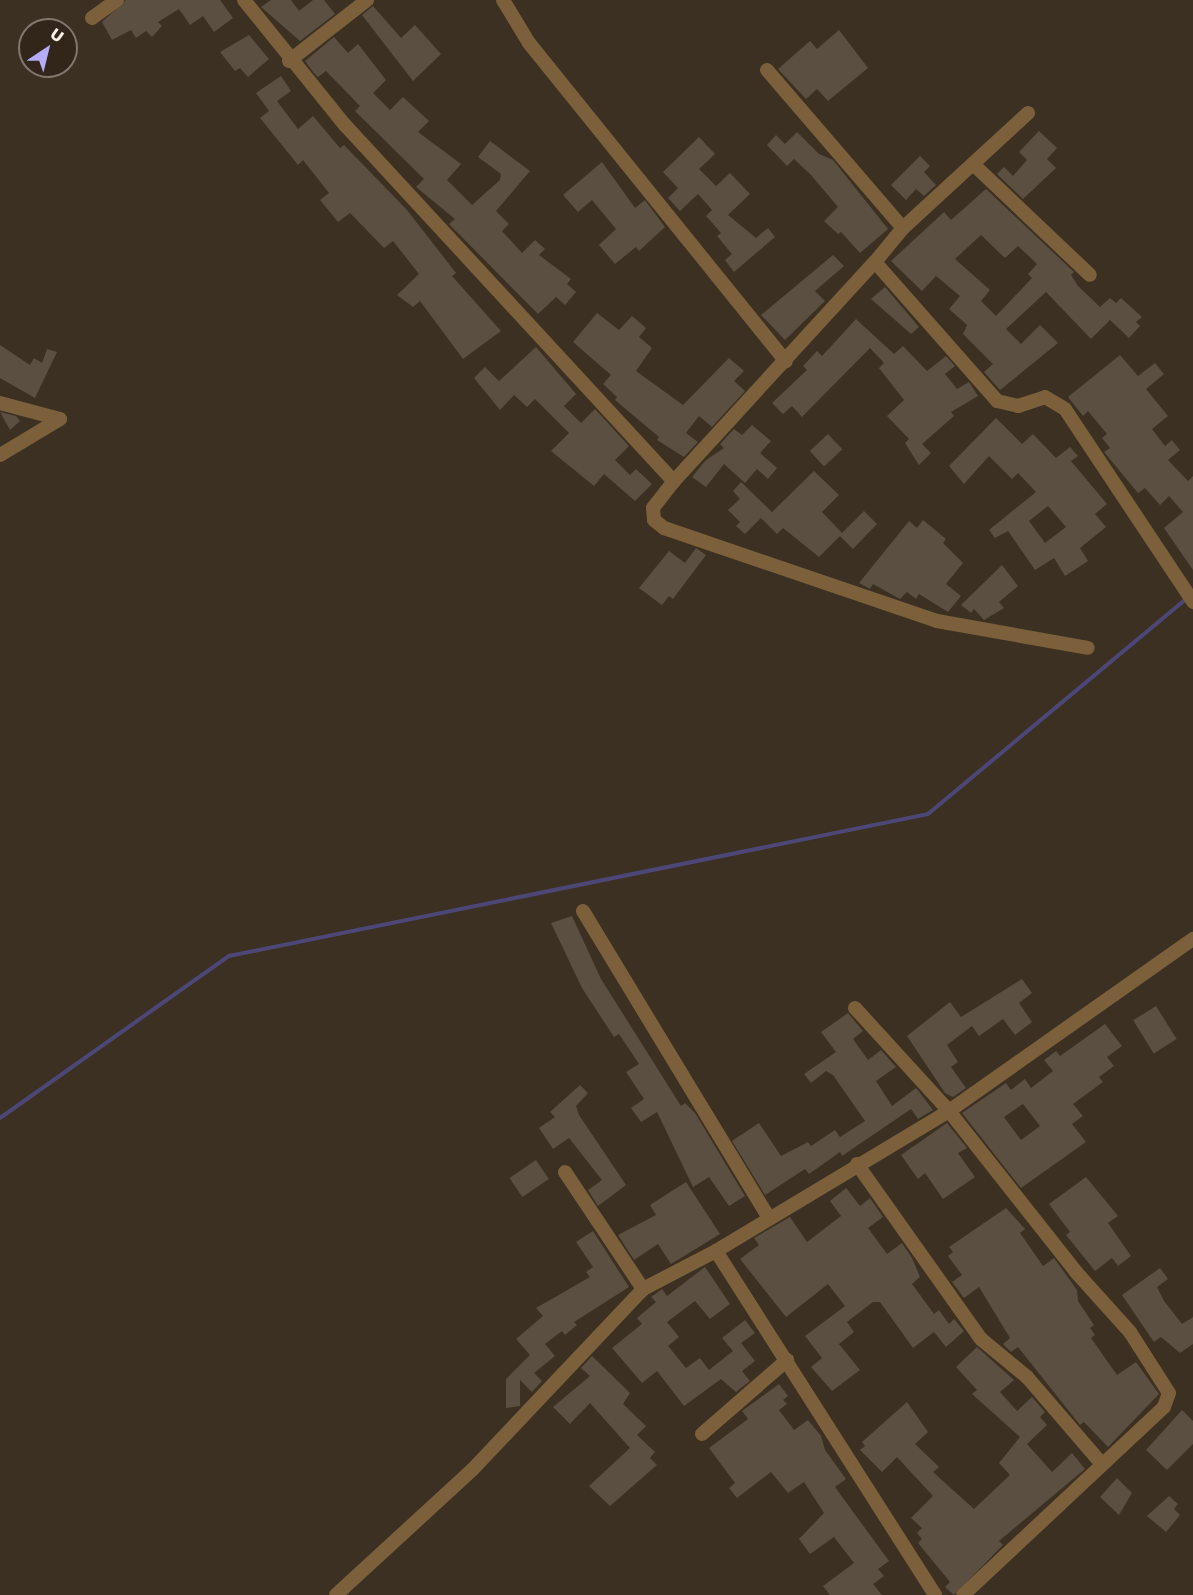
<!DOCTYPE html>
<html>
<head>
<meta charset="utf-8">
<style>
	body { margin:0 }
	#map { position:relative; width:1193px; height:1595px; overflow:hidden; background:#3b3022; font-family:"Golos Text",sans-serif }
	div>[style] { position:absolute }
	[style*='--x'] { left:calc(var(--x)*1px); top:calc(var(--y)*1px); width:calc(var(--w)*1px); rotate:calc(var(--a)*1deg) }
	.stream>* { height:4px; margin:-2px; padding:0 2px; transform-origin:2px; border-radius:2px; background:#4d4778 }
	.building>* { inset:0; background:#5a4f40; transform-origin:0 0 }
	.minor>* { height:14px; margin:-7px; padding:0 7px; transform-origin:7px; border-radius:7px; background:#7b603b }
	span { translate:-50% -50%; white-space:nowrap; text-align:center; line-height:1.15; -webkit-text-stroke:5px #312619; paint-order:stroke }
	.north { position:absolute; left:18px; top:18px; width:60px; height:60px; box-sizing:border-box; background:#312619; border:2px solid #81786c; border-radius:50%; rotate:35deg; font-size:16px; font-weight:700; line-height:24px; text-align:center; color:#f9f2e9 }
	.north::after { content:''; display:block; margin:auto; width:21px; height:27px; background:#b4acf9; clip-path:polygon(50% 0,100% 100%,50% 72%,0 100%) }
</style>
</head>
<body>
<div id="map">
	<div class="stream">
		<div style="--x:0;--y:1118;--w:281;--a:-35.3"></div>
		<div style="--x:229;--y:956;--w:713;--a:-11.48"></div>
		<div style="--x:928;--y:814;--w:337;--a:-39.8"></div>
	</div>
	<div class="building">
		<div style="clip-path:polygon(126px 0,220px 0,233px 18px,214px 32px,203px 16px,190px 25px,179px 9px,158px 22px,162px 26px,152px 37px,146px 31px,136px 38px,131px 30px,112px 40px,102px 22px)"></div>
		<div style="clip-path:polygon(271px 0,291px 0,299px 11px,313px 0,324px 0,335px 14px,300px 41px,261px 7px)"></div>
		<div style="clip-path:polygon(373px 6px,401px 38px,415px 25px,441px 54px,413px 81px,362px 15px)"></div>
		<div style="clip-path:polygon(839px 30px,868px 68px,828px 101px,817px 89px,806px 99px,778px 69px,810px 41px,817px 49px)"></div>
		<div style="clip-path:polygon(249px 35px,269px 59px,248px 77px,240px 68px,235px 71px,220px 52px)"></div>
		<div style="clip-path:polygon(334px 37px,348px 53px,358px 44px,386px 80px,373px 93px,390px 110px,403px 97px,429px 121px,418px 132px,461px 164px,447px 180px,472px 205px,500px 180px,501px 174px,478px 157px,490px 141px,530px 171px,496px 211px,509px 224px,502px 231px,522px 253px,535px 240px,545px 249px,539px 255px,571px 279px,567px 284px,576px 292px,565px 305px,556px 297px,538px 314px,449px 224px,455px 219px,416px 187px,424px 179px,355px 111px,360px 106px,326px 71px,318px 77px,313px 72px,305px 61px)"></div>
		<div style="clip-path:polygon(281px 76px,291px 91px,277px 101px,298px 129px,313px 116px,340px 148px,344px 145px,407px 210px,456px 273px,452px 276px,501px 331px,463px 359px,420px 301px,413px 307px,397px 295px,419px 274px,393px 241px,384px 248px,350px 213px,338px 222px,320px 200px,329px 193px,303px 160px,298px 165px,260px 118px,269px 111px,256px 93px)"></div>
		<div style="clip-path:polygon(1039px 131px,1057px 148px,1047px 159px,1056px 168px,1023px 199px,997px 174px,1004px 167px,1013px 176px,1027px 160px,1019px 152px)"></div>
		<div style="clip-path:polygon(797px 132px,819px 154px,833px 160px,888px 229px,860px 253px,841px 232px,838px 234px,824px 221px,838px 207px,811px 175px,794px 159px,787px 166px,767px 145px,776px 135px,785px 144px)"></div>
		<div style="clip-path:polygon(699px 137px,715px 154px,699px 169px,716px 186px,730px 173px,750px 194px,728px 215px,756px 238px,768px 228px,775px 237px,734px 272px,725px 260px,732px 254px,717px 236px,721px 233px,706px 216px,712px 210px,698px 194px,680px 211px,668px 198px,678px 188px,663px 172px)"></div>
		<div style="clip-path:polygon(920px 156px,930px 166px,924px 172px,936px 185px,924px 196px,916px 189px,906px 200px,891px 185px)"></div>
		<div style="clip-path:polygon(602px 162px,635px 208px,645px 200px,665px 227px,639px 251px,636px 247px,615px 264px,599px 245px,616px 229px,592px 200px,578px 212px,563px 195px)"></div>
		<div style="clip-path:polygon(evenodd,986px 189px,1074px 272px,1071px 275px,1078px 286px,1100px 307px,1110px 298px,1116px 303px,1121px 298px,1142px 317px,1136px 322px,1140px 326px,1129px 338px,1110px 320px,1091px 339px,1046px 292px,1006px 329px,1021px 344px,1040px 325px,1058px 343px,1000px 390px,984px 372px,993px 364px,963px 334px,967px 325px,949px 309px,960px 296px,936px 276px,922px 291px,891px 261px,944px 212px,951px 220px,986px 189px,981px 235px,1005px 258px,1018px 246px,1037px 264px,1028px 274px,1032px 278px,996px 316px,981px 301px,990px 290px,955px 259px,981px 235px)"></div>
		<div style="clip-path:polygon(833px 255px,844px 266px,815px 291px,825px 301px,785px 340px,761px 315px)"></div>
		<div style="clip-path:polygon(885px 287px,919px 327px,911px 334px,871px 299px)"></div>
		<div style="clip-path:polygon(597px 313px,619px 330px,632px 316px,646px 328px,639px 337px,652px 348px,636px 371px,683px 405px,729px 358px,744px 371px,734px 381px,745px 391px,712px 427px,699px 416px,686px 433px,698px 442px,684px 457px,657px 440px,659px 437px,615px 400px,617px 397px,603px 384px,611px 375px,573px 342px)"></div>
		<div style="clip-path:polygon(856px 319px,894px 354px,903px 346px,927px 371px,946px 356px,955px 366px,945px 374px,957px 389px,969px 382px,978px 396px,951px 412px,954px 416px,922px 444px,931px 453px,919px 465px,905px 443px,909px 439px,887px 416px,904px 400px,879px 368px,884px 363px,870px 348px,802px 417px,792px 406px,783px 414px,772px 403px,807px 370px,803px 366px,817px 351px,822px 356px)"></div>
		<div style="clip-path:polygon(0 345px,30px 365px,34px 358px,42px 363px,47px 349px,57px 352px,35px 398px,0 378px)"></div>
		<div style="clip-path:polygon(536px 347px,576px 394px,564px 406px,581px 423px,595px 409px,629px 446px,615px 460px,630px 475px,636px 469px,652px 484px,635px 501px,604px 474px,594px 486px,551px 451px,569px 433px,535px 399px,527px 407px,514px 395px,500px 410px,474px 378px,485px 367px,499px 381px)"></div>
		<div style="clip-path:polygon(1120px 355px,1138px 376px,1155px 363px,1164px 374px,1146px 389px,1168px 416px,1152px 429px,1165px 446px,1172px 440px,1180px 450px,1168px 460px,1188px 481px,1193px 476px,1193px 570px,1164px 528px,1183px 512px,1169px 496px,1160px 505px,1145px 488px,1138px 493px,1104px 452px,1110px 448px,1102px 438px,1107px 434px,1088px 411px,1083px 416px,1068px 397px)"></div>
		<div style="clip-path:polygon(0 412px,16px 416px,20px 421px,10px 430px)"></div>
		<div style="clip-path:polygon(evenodd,996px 418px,1022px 444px,1033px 434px,1056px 458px,1070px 447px,1078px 456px,1071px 461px,1107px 504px,1095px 514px,1106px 527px,1080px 548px,1088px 561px,1065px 576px,1054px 558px,1035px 570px,1008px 531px,995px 538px,989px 530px,1036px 492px,1018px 473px,1012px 479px,989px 456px,964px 484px,949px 466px,996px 418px,1048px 506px,1066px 527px,1045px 543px,1029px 521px,1048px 506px)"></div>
		<div style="clip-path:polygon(752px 425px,771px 441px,760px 453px,777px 468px,768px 479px,757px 469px,745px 483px,724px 464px,706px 487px,692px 477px,706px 460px,724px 448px,720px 444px,734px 429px,742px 435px)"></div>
		<div style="left:828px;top:434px;width:21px;height:25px;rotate:47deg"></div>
		<div style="clip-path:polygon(814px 471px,839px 495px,822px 512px,842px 533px,864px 511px,877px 524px,853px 549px,840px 536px,819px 557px,783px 528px,777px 534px,761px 518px,745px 534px,736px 526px,740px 522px,728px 510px,740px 499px,733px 491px,741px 482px,772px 512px)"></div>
		<div style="clip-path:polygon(923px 520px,946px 539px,943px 543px,963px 563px,946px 584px,961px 596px,948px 612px,919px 594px,916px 599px,907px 592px,900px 599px,873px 584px,870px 589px,859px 583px,909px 521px,917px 528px)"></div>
		<div style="clip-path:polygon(696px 548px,706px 555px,673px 599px,669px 596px,662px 605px,639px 588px,669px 551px,685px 563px)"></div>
		<div style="clip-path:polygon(1002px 565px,1018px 586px,999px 602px,1004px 608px,984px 620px,974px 609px,971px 613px,961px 605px)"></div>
		<div style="clip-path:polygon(572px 916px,601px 979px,681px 1106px,685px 1103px,695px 1113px,745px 1196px,729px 1206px,709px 1177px,693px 1187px,657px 1112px,641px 1122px,631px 1108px,644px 1099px,626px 1072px,639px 1064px,619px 1034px,614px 1037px,582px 988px,551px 923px)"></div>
		<div style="clip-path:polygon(1022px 979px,1032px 993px,1019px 1003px,1032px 1022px,1015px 1035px,1003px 1019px,979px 1036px,972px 1026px,947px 1045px,958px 1062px,951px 1067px,966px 1088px,953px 1097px,945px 1093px,907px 1036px,950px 1002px,961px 1017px)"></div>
		<div style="left:1156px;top:1006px;width:39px;height:27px;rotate:58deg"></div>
		<div style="clip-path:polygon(848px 1013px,863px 1031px,853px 1039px,868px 1060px,881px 1050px,896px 1067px,876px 1081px,892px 1106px,916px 1088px,933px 1110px,918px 1119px,911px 1109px,842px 1156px,840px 1152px,809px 1174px,805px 1169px,765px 1195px,732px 1141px,759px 1123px,781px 1156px,808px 1142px,811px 1146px,835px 1130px,840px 1137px,865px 1121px,833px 1075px,826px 1071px,811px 1083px,804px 1074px,836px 1052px,821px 1032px)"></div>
		<div style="clip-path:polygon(evenodd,1105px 1024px,1122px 1046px,1107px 1057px,1114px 1066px,1099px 1077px,1103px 1082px,1073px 1104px,1083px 1116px,1072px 1124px,1086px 1142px,1021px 1188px,962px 1113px,1006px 1083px,1011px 1090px,1025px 1079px,1031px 1088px,1053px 1071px,1044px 1060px,1056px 1051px,1060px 1056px,1105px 1024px,1023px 1104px,1040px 1126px,1021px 1140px,1004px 1117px,1023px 1104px)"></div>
		<div style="clip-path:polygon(580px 1085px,588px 1093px,576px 1106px,579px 1115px,626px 1185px,598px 1206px,588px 1190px,602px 1180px,569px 1138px,553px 1149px,539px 1128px,555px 1117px,550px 1112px)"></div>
		<div style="clip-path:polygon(947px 1123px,967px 1148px,958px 1153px,975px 1177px,943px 1199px,925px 1173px,918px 1179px,901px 1155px)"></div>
		<div style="left:536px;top:1160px;width:23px;height:32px;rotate:56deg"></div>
		<div style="clip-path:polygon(1086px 1177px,1118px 1216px,1108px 1223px,1131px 1256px,1118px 1266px,1112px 1258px,1095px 1271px,1066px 1235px,1070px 1232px,1049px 1204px)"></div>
		<div style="clip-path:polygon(686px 1182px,720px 1234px,671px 1264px,658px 1244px,634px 1260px,618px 1235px,656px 1215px,650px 1205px)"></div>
		<div style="clip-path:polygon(846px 1188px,860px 1206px,870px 1198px,883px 1217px,868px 1228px,887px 1254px,902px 1243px,912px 1258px,920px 1277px,912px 1284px,934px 1314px,939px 1310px,949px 1324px,954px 1319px,964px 1331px,946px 1347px,934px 1332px,913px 1348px,880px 1302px,873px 1302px,847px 1322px,854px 1332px,839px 1344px,860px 1370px,832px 1391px,811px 1367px,822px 1358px,805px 1336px,845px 1306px,828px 1284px,786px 1317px,740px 1259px,759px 1245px,754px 1238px,790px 1217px,807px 1242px,841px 1216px,830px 1201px)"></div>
		<div style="clip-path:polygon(1006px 1208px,1025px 1229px,1020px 1233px,1043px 1266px,1054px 1258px,1077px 1290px,1078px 1301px,1094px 1325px,1090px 1328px,1095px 1335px,1091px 1338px,1117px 1375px,1136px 1362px,1159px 1394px,1108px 1447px,1084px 1422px,1080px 1425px,1018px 1347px,1011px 1352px,1003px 1344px,1010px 1338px,979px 1287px,964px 1298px,952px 1282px,962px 1275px,948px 1256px,953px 1252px,949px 1247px)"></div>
		<div style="clip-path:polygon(593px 1231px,629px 1287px,574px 1322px,577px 1325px,565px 1335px,562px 1331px,545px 1344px,555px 1356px,534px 1373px,542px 1381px,532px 1392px,520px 1380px,520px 1406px,506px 1408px,506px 1379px,530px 1355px,516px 1339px,543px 1316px,536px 1308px,590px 1277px,586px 1272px,593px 1267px,576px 1242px)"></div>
		<div style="clip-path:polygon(705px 1267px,730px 1304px,710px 1319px,695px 1301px,667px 1322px,679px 1337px,668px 1346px,686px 1368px,700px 1358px,709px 1370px,733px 1351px,722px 1338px,745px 1320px,755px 1333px,741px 1343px,755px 1361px,742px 1371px,750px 1381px,736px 1392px,721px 1379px,684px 1406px,657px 1371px,642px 1383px,612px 1348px,642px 1324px,637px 1318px,656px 1302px,651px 1297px,662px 1289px,667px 1296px)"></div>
		<div style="clip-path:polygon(1160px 1268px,1168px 1279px,1157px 1287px,1164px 1301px,1182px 1324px,1193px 1317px,1193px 1344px,1180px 1353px,1161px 1337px,1154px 1342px,1122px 1295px)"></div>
		<div style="clip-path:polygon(977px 1347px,1014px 1380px,1000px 1392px,1017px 1411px,1032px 1397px,1045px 1412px,1040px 1417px,1047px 1425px,1027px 1444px,1052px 1472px,1072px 1453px,1085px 1469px,999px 1541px,1003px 1545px,954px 1595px,945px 1587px,950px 1582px,918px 1543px,922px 1539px,917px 1533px,922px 1528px,911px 1518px,933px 1496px,897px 1457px,882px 1472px,860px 1450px,865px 1446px,862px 1442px,907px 1402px,928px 1432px,915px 1444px,939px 1467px,933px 1472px,974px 1509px,1010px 1475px,999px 1463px,1020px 1437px,972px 1394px,977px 1390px,956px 1367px)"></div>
		<div style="clip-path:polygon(592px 1356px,630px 1393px,623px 1404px,646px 1426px,637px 1435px,655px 1452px,650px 1458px,657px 1465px,610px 1506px,589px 1486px,630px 1448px,590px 1403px,570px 1424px,553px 1407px,590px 1376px,581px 1368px)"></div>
		<div style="clip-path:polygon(779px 1384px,788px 1396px,783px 1400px,787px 1404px,779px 1410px,794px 1430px,808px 1420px,821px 1436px,825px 1450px,846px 1479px,835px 1487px,889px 1561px,878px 1569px,884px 1576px,873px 1584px,882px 1595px,830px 1595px,823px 1586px,854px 1563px,834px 1537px,810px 1554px,799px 1539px,824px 1513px,804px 1482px,788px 1493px,771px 1472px,737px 1498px,729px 1488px,735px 1483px,709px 1448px,748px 1419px,742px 1411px)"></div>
		<div style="clip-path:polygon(1182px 1410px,1193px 1421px,1193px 1444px,1167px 1470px,1146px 1450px)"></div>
		<div style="clip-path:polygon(1117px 1478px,1132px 1493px,1119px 1515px,1100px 1497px)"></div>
		<div style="clip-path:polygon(1169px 1496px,1178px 1504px,1174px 1509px,1180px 1515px,1166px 1532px,1147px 1516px)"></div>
	</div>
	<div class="minor">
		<div style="--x:244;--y:0;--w:161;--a:51.1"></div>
		<div style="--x:345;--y:125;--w:485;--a:47.3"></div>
		<div style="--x:674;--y:481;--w:297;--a:-47.5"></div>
		<div style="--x:875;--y:262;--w:185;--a:48.7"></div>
		<div style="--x:997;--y:401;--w:22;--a:13"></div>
		<div style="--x:1018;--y:406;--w:28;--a:-18"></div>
		<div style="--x:1045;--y:397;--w:23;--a:31"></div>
		<div style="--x:1065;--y:409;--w:232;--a:56.4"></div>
		<div style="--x:503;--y:0;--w:50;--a:58.8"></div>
		<div style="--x:529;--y:43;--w:409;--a:51.1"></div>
		<div style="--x:92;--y:18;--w:31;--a:-36"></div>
		<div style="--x:289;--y:61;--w:99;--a:-38"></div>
		<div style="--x:767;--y:70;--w:208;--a:49.3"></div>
		<div style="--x:973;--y:164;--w:161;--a:43.5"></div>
		<div style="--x:875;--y:262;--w:44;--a:-50.5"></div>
		<div style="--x:903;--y:228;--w:170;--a:-42.6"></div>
		<div style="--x:0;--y:403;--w:62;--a:14.9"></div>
		<div style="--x:60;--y:419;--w:70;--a:149"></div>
		<div style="--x:674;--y:481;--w:34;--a:128"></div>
		<div style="--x:653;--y:508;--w:12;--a:85"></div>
		<div style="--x:654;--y:520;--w:13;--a:39"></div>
		<div style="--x:664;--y:528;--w:288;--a:18.8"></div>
		<div style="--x:937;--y:621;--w:153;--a:10.1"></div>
		<div style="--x:583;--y:911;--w:358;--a:58.8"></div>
		<div style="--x:855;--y:1008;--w:139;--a:47.6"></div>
		<div style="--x:949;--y:1111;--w:205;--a:51.7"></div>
		<div style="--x:1076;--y:1272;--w:81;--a:48"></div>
		<div style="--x:1130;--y:1332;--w:72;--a:57.4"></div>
		<div style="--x:1169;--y:1393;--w:15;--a:110"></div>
		<div style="--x:1164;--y:1407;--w:275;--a:136.9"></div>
		<div style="--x:857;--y:1164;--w:214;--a:54.7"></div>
		<div style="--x:981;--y:1339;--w:60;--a:39.6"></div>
		<div style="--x:1027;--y:1377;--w:113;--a:49.3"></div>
		<div style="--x:565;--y:1172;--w:141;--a:56.3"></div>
		<div style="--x:716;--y:1251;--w:408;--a:57.5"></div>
		<div style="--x:702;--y:1434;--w:113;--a:-41"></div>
		<div style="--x:336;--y:1595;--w:186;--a:-42.6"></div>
		<div style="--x:473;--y:1469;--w:248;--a:-46.6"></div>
		<div style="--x:643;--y:1289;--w:82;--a:-27.5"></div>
		<div style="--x:716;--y:1251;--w:272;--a:-31"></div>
		<div style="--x:949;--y:1111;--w:299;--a:-35.2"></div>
	</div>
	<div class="north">U</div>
</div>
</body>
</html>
